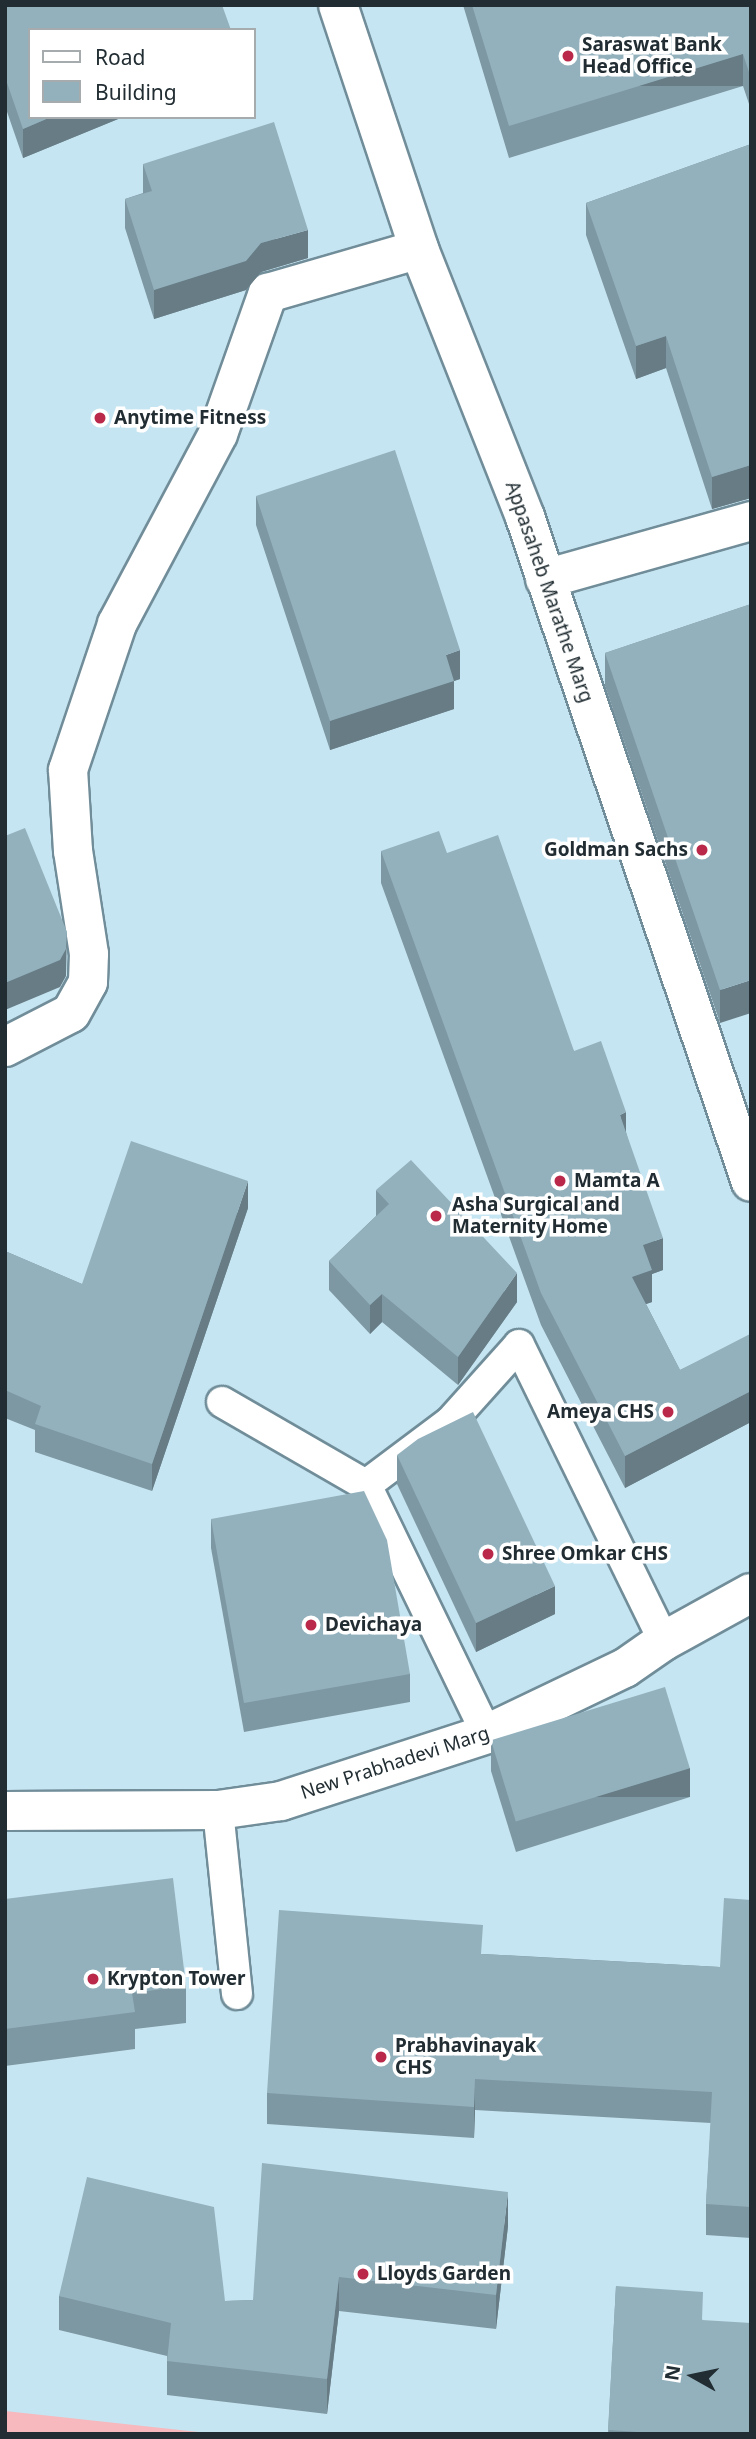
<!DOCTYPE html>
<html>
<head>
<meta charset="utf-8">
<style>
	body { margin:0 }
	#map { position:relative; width:756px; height:2439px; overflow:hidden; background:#c6e5f2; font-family:"Noto Sans",sans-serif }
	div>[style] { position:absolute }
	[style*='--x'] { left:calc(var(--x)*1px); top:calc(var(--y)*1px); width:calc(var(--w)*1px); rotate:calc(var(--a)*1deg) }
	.green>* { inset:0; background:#f7b9bd }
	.roads { filter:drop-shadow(2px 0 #708d99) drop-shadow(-2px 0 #708d99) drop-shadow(0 2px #708d99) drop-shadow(0 -2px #708d99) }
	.service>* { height:30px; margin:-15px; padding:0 15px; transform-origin:15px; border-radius:15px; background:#fff }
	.minor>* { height:38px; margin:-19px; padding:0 19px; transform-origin:19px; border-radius:19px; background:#fff }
	.tertiary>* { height:38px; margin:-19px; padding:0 19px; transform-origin:19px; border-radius:19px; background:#fff }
	.primary>* { height:38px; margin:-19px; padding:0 19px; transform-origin:19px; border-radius:19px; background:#fff }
	.wall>* { inset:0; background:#7e98a3 }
	.shaded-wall>* { inset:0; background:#677c84; transform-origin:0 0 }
	.building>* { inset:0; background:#93b1bd; transform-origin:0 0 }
	.dots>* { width:19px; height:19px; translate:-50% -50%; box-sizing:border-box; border:4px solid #fff; border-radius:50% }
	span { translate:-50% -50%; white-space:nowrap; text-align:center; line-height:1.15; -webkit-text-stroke:7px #fff; paint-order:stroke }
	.poi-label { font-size:19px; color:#212d32; font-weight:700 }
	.left { translate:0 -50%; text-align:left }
	.right { translate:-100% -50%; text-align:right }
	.street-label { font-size:19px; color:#212d32 }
	.frame { position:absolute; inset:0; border:7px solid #212d32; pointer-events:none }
	.legend { position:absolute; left:28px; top:28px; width:228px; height:91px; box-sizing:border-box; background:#fff; border:2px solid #a6abad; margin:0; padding:9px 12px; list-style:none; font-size:21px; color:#212d32 }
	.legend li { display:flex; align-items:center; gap:14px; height:35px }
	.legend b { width:35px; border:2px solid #a6abad }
	.north { position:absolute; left:658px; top:2341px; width:70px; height:70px; -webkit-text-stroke:5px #fff; paint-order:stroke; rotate:279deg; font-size:19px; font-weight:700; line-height:28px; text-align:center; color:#212d32 }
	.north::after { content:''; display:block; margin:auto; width:24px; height:32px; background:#212d32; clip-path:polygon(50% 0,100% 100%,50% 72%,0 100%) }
</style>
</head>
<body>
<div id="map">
	<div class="green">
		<div style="clip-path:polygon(5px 2411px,217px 2434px,5px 2434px)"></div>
	</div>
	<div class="roads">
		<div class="service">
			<div style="--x:222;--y:1402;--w:166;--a:30"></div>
			<div style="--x:366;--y:1485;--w:277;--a:64.1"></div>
			<div style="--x:366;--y:1485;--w:105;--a:-36.9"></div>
			<div style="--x:450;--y:1422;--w:103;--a:-48.1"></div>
			<div style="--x:519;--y:1345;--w:330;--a:63.9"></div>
			<div style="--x:218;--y:1810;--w:185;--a:84.1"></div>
		</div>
		<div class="minor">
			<div style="--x:545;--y:579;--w:214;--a:-15.7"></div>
			<div style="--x:5;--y:1047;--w:74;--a:-27.3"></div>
			<div style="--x:71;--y:1013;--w:35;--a:-61"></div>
			<div style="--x:88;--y:982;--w:28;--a:-88"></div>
			<div style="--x:89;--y:954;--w:104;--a:-98.8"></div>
			<div style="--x:73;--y:851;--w:81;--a:-93.5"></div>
			<div style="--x:68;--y:770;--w:154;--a:-71.4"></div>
			<div style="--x:117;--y:624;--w:215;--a:-62"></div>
			<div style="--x:218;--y:434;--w:150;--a:-70.5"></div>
			<div style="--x:268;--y:293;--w:157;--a:-16.2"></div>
		</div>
		<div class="tertiary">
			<div style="--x:5;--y:1811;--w:213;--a:-0.3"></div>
			<div style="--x:218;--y:1810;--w:64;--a:-8.1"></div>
			<div style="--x:281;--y:1801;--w:217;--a:-18"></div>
			<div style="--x:487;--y:1734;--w:153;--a:-25.6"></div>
			<div style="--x:625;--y:1668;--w:47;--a:-34.7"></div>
			<div style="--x:664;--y:1641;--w:99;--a:-28.9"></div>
		</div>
		<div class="primary">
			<div style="--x:338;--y:5;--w:257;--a:71.6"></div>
			<div style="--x:419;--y:249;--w:288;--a:68.4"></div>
			<div style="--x:525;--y:517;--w:702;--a:71.23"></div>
		</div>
	</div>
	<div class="wall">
		<div style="clip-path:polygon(5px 5px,30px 117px,123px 117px,23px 158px,5px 106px)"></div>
		<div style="clip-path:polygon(463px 5px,751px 5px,751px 110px,743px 86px,509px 158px)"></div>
		<div style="clip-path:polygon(751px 144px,751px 498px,712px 509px,666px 368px,636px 379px,586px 235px,586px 203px)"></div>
		<div style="clip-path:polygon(143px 164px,308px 258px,261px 272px,246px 290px,154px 319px,125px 228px,125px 199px,143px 193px)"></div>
		<div style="clip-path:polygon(256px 496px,460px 679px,454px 681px,454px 709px,330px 750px,256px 525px)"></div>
		<div style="clip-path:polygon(751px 604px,720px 1023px,605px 686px,605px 653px)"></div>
		<div style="clip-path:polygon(381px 851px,447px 853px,626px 1132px,663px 1270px,652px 1274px,652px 1302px,646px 1304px,680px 1370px,751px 1336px,751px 1422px,625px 1488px,541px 1325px,381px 883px)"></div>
		<div style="clip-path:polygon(376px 1190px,517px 1302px,458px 1385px,382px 1322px,370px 1334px,329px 1290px,329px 1261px,376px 1216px)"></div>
		<div style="clip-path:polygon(248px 1208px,152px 1491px,35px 1452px,35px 1430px,5px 1418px,5px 1251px,82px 1284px)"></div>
		<div style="clip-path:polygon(397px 1455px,555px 1614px,476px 1652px,397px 1484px)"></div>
		<div style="clip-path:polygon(211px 1519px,410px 1674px,410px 1702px,244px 1732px,211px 1548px)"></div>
		<div style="clip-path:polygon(491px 1742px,690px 1797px,516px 1852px,491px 1771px)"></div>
		<div style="clip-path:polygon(5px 1899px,186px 1986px,186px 2023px,135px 2029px,135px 2049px,5px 2066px)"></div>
		<div style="clip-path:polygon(751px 1900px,751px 2238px,706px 2235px,706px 2204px,711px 2123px,475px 2110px,474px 2138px,267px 2124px,267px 2093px,483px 1954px,720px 1967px)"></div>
		<div style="clip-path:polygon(508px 2226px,496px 2329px,339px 2311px,327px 2414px,167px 2395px,167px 2356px,59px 2330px,59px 2296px,225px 2301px,253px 2300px)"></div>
		<div style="clip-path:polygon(616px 2286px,703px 2320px,751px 2434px,608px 2434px)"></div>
	</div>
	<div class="shaded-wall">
		<div style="left:743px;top:54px;width:32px;height:245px;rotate:90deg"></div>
		<div style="clip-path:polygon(51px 117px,123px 117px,23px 158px,23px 129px)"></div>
		<div style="clip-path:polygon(308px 230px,308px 258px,261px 272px,246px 290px,154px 319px,154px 290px,261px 243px)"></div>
		<div style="clip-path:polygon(666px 336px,666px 368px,636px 379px,636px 346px)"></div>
		<div style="clip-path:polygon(751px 465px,751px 498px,712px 509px,712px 477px)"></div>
		<div style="clip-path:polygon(460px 650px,460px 679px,454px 681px,454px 709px,330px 750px,330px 721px,446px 655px)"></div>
		<div style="clip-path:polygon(67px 932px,66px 976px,60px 987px,5px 1010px,5px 983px)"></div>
		<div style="clip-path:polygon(751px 980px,751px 1013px,720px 1023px,720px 990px)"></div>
		<div style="clip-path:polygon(626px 1112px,626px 1144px,620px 1115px)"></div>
		<div style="clip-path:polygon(248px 1181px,248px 1208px,152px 1491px,152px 1464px)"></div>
		<div style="clip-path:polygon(663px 1238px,663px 1270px,652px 1274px,652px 1302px,632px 1309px,632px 1277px,643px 1245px)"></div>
		<div style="clip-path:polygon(517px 1273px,517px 1302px,458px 1385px,458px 1357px)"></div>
		<div style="clip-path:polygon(382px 1294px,382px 1322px,370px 1334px,370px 1305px)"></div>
		<div style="clip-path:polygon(751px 1391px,751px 1422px,625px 1488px,625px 1456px)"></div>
		<div style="clip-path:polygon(555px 1586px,555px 1614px,476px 1652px,476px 1623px)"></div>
		<div style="left:690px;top:1768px;width:29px;height:182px;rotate:90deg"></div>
		<div style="clip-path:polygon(475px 2079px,475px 2110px,474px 2138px,474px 2107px)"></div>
		<div style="clip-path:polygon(508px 2192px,508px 2226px,496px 2329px,496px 2295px)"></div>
		<div style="clip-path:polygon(339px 2277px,339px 2311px,327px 2414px,327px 2379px)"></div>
	</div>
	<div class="building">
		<div style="clip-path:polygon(5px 5px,222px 5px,231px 30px,30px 30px,30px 117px,51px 117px,23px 129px,5px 77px)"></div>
		<div style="clip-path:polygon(472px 5px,751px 5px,751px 78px,743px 54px,509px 126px)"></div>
		<div style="clip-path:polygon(274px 122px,308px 230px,261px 243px,246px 261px,154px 290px,125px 199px,152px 191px,143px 164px)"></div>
		<div style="clip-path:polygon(751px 144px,751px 465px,712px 477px,666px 336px,636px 346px,586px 203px)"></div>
		<div style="clip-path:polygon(395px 450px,460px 650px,446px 655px,454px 681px,330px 721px,256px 496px)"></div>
		<div style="clip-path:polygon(751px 604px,751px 980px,720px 990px,605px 653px)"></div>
		<div style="clip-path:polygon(25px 828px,67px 932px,66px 949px,60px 960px,5px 983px,5px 836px)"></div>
		<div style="clip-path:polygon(439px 831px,447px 853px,498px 835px,574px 1051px,601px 1041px,626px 1112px,620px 1115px,663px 1238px,643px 1245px,652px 1270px,632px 1277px,680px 1370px,750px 1334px,751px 1336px,751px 1391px,625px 1456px,541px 1293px,381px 851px)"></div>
		<div style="clip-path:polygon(131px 1141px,248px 1181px,152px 1464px,35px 1424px,41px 1406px,5px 1390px,5px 1251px,82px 1284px)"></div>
		<div style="clip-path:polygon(411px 1160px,517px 1273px,458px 1357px,382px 1294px,370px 1305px,329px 1261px,389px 1204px,376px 1190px)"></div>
		<div style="clip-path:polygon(473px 1412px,555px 1586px,476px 1623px,397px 1455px,418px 1439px)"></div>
		<div style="clip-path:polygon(364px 1491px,387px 1540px,410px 1674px,244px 1703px,211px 1519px)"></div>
		<div style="left:665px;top:1687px;width:85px;height:182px;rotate:73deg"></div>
		<div style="clip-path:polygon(173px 1878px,186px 1986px,132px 1993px,135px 2012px,5px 2029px,5px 1899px)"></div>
		<div style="clip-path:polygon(724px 1898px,751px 1900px,751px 2207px,706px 2204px,712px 2092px,475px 2079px,474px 2107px,267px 2093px,279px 1910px,483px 1925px,481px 1954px,720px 1967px)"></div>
		<div style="clip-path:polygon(262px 2163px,508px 2192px,496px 2295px,339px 2277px,327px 2379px,167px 2361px,171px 2323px,59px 2296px,87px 2177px,214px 2207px,225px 2301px,253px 2300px)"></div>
		<div style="clip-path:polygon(616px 2286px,703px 2292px,702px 2320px,751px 2323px,751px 2434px,668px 2434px,608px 2430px)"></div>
	</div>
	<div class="dots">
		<div style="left:568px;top:56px;background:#ba2949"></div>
		<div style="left:100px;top:418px;background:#ba2949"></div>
		<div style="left:702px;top:850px;background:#ba2949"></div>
		<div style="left:560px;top:1181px;background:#ba2949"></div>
		<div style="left:436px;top:1216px;background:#ba2949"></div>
		<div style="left:668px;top:1412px;background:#ba2949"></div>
		<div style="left:488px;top:1554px;background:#ba2949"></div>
		<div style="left:311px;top:1625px;background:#ba2949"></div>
		<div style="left:93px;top:1979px;background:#ba2949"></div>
		<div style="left:381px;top:2057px;background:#ba2949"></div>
		<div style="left:363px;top:2274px;background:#ba2949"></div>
	</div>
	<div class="poi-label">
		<span class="left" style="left:582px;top:56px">Saraswat Bank<br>Head Office</span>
		<span class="left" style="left:114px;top:418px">Anytime Fitness</span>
		<span class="right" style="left:688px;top:850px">Goldman Sachs</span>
		<span class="left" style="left:574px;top:1181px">Mamta A</span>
		<span class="left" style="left:452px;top:1216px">Asha Surgical and<br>Maternity Home</span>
		<span class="right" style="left:654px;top:1412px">Ameya CHS</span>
		<span class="left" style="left:502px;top:1554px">Shree Omkar CHS</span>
		<span class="left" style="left:325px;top:1625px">Devichaya</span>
		<span class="left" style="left:107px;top:1979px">Krypton Tower</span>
		<span class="left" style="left:395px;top:2057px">Prabhavinayak<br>CHS</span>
		<span class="left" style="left:377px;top:2274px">Lloyds Garden</span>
	</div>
	<div class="street-label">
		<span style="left:549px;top:592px;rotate:71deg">Appasaheb Marathe Marg</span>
		<span style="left:395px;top:1763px;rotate:-18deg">New Prabhadevi Marg</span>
	</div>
	<div class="frame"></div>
	<ul class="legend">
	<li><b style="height:9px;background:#fff"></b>Road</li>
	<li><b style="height:19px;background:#93b1bd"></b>Building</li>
	</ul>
	<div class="north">N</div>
</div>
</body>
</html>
